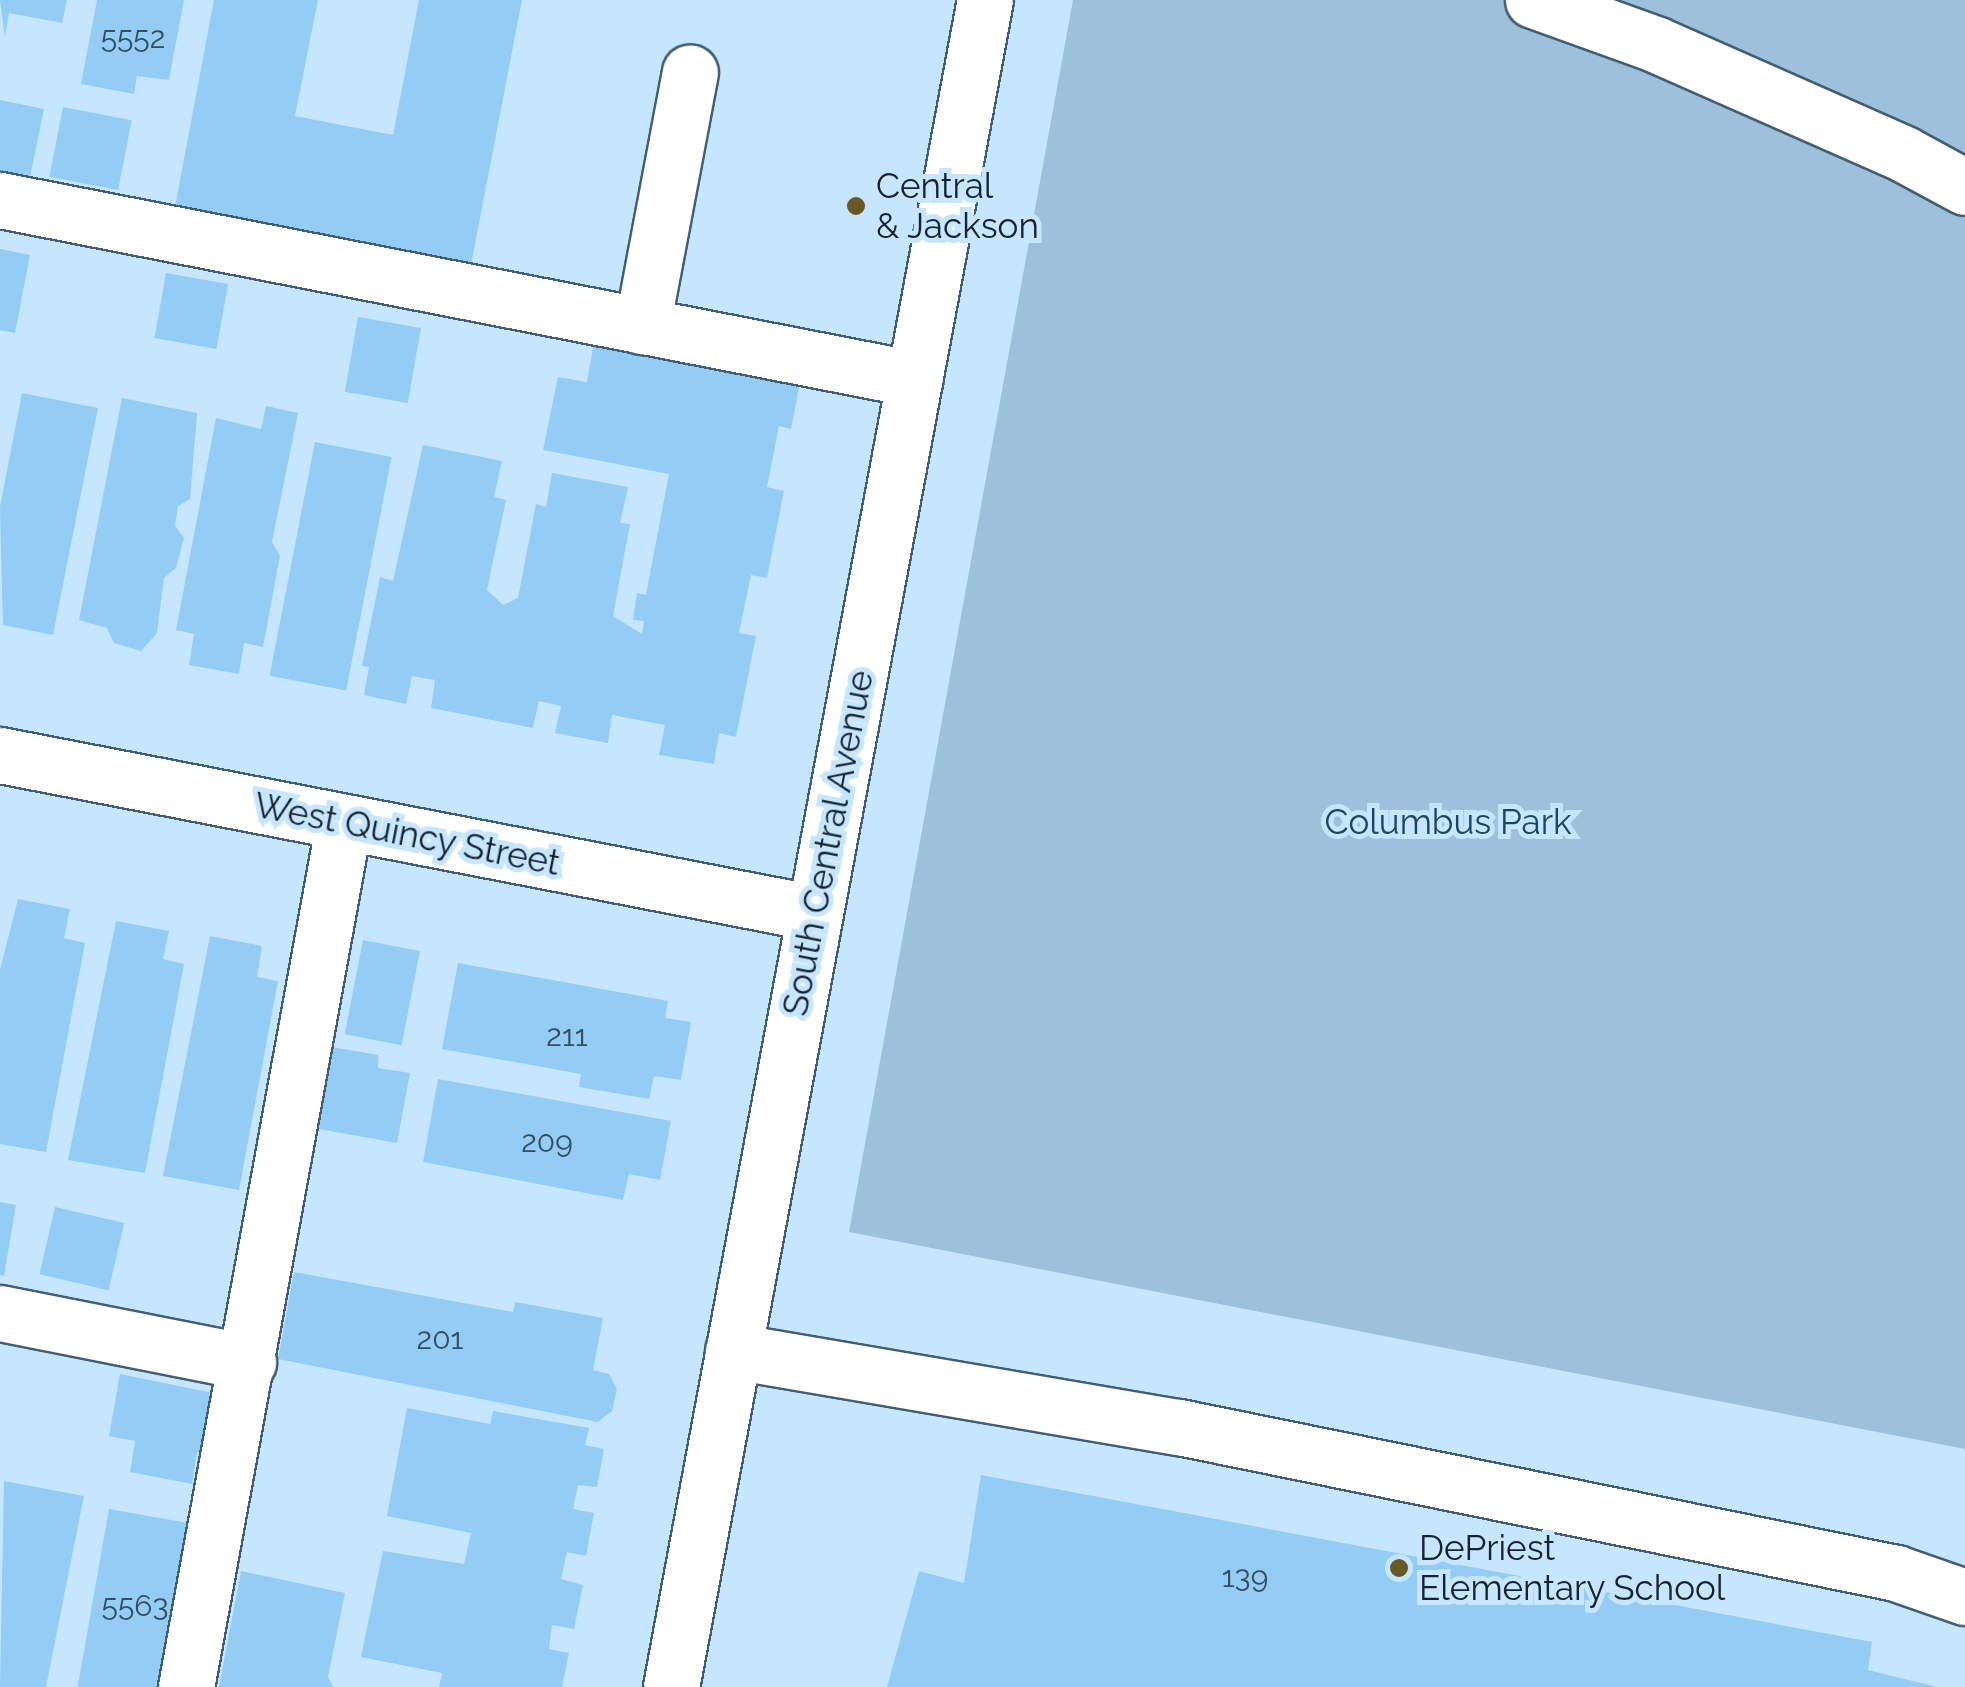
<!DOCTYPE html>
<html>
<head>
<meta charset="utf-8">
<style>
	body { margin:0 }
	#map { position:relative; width:1965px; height:1687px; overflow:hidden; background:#c5e6fe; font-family:Raleway,sans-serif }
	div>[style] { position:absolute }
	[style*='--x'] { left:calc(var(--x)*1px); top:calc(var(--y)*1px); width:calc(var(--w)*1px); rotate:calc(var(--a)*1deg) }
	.green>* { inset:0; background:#9dc1da }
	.building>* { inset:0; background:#93ccf4; transform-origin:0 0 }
	.roads { filter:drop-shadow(2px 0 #415e73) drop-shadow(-2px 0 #415e73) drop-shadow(0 2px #415e73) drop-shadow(0 -2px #415e73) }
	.minor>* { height:55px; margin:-27.5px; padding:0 27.5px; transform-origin:27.5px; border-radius:27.5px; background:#fff }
	.dots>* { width:28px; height:28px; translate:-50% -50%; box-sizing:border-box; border:5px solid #c5e6fe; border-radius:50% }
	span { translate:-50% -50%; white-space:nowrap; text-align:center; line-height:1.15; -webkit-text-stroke:10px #c5e6fe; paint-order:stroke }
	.number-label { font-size:30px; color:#364d5e }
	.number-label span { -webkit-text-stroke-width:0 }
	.poi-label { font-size:35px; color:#17232c }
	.left { translate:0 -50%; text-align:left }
	.park-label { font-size:35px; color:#1a4661 }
	.street-label { font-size:35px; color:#17232c }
</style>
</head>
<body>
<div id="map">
	<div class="green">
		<div style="clip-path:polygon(1073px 0,1965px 0,1965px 1449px,849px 1232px)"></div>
	</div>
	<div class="building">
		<div style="clip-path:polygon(0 0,67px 0,62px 23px,9px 13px,5px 37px)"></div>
		<div style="clip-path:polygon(97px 0,184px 0,169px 80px,137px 76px,134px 94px,81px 84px)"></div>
		<div style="clip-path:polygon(214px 0,318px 0,295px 116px,393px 135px,419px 0,522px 0,471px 265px,175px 207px)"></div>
		<div style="clip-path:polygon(0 100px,44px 109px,29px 182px,0 176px)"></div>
		<div style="left:63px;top:107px;width:70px;height:71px;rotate:11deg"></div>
		<div style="clip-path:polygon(0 249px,30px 255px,15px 333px,0 330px)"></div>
		<div style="left:166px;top:273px;width:63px;height:66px;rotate:10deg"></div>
		<div style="left:358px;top:317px;width:64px;height:76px;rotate:10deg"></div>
		<div style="clip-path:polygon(594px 343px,800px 383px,791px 429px,779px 426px,767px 487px,784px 491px,767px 578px,751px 575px,739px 633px,756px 636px,736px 737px,719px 733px,714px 764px,659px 755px,665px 725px,612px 715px,608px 743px,555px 733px,561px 706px,539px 701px,533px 728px,431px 708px,435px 680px,412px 676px,406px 704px,364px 695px,369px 667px,362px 666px,380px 577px,393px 581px,423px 445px,502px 461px,494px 497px,506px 500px,487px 590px,503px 605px,518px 598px,536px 504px,546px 507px,552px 473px,628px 487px,620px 523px,630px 524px,613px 616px,642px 634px,644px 621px,633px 620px,637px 593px,646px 595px,669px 474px,543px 450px,558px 377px,587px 382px)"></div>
		<div style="clip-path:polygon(22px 393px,98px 408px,53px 635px,3px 625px,0 507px)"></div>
		<div style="clip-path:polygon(122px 398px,197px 413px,190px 499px,178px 506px,175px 526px,184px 538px,176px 568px,164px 578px,157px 633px,141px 651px,114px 643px,107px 628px,79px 620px)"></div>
		<div style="clip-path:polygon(266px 406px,298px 413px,272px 542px,280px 556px,263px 647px,244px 643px,239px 674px,189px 665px,194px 634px,176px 630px,216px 418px,261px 429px)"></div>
		<div style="left:315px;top:442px;width:78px;height:238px;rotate:11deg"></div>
		<div style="clip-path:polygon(18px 899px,70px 909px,64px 938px,85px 943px,46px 1152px,0 1144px,0 970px)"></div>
		<div style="clip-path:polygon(116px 921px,169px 931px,163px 959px,184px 964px,145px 1173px,68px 1160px)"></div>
		<div style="clip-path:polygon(210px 936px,262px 946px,257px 977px,278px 981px,239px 1190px,163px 1176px)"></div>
		<div style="left:363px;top:940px;width:58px;height:96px;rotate:11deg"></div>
		<div style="clip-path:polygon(458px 963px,668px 1001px,665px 1018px,691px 1022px,681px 1080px,654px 1076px,649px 1099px,579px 1087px,581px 1074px,442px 1049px)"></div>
		<div style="clip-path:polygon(332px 1047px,378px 1055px,378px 1068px,410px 1073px,397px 1143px,319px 1129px)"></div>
		<div style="clip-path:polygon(438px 1079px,671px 1121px,660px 1180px,629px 1174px,623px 1200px,423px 1162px)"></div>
		<div style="clip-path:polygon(0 1202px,16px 1205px,4px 1276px,0 1275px)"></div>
		<div style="left:55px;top:1207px;width:71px;height:69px;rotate:13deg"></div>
		<div style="clip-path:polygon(294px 1272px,513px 1312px,515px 1302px,603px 1318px,593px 1370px,609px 1374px,617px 1389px,612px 1411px,598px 1422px,278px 1359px)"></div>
		<div style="clip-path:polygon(120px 1374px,218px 1394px,207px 1453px,197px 1452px,192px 1484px,130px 1472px,135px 1441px,109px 1436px)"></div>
		<div style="clip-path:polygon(407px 1408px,490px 1424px,493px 1411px,589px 1428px,585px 1445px,604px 1449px,597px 1487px,578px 1485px,573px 1509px,594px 1513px,586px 1556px,567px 1552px,561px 1579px,583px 1585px,574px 1629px,552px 1625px,549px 1649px,569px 1653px,562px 1687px,439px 1687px,442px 1673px,361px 1657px,383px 1551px,464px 1564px,471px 1533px,387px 1516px)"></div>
		<div style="clip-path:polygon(981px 1475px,1872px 1642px,1868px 1670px,1937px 1687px,887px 1687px,919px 1571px,964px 1583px)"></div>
		<div style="clip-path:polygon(4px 1481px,84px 1496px,46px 1687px,0 1687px)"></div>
		<div style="left:109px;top:1509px;width:86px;height:181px;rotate:10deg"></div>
		<div style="clip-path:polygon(241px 1571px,345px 1593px,328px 1677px,333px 1687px,219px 1687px)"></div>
	</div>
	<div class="roads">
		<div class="minor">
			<div style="--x:1533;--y:0;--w:130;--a:19.8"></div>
			<div style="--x:1655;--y:44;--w:272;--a:23.8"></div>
			<div style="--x:1904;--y:154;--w:69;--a:28.4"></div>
			<div style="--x:0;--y:200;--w:932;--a:11.07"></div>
			<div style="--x:642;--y:326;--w:258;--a:-79.3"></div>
			<div style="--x:0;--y:755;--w:830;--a:10.97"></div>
			<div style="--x:0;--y:1313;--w:253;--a:11.2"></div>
			<div style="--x:733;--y:1351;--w:452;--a:9.7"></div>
			<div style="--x:1179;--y:1427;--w:732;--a:11.51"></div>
			<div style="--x:1896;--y:1573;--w:73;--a:19.2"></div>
			<div style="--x:186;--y:1687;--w:879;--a:-79.65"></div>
			<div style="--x:671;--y:1687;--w:1716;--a:-79.46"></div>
		</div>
	</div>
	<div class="dots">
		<div style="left:856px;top:206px;background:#695725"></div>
		<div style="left:1399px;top:1568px;background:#695725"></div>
	</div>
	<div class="number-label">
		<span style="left:133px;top:38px">5552</span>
		<span style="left:567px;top:1036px">211</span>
		<span style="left:547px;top:1142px">209</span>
		<span style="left:440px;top:1339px">201</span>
		<span style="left:1245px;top:1577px">139</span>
		<span style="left:135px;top:1606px">5563</span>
	</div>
	<div class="poi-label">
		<span class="left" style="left:876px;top:206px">Central<br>&amp; Jackson</span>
		<span class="left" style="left:1419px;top:1568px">DePriest<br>Elementary School</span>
	</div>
	<div class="park-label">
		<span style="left:1448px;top:822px">Columbus Park</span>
	</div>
	<div class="street-label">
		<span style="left:407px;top:834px;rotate:11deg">West Quincy Street</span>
		<span style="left:828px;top:843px;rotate:-79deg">South Central Avenue</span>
	</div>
</div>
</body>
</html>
